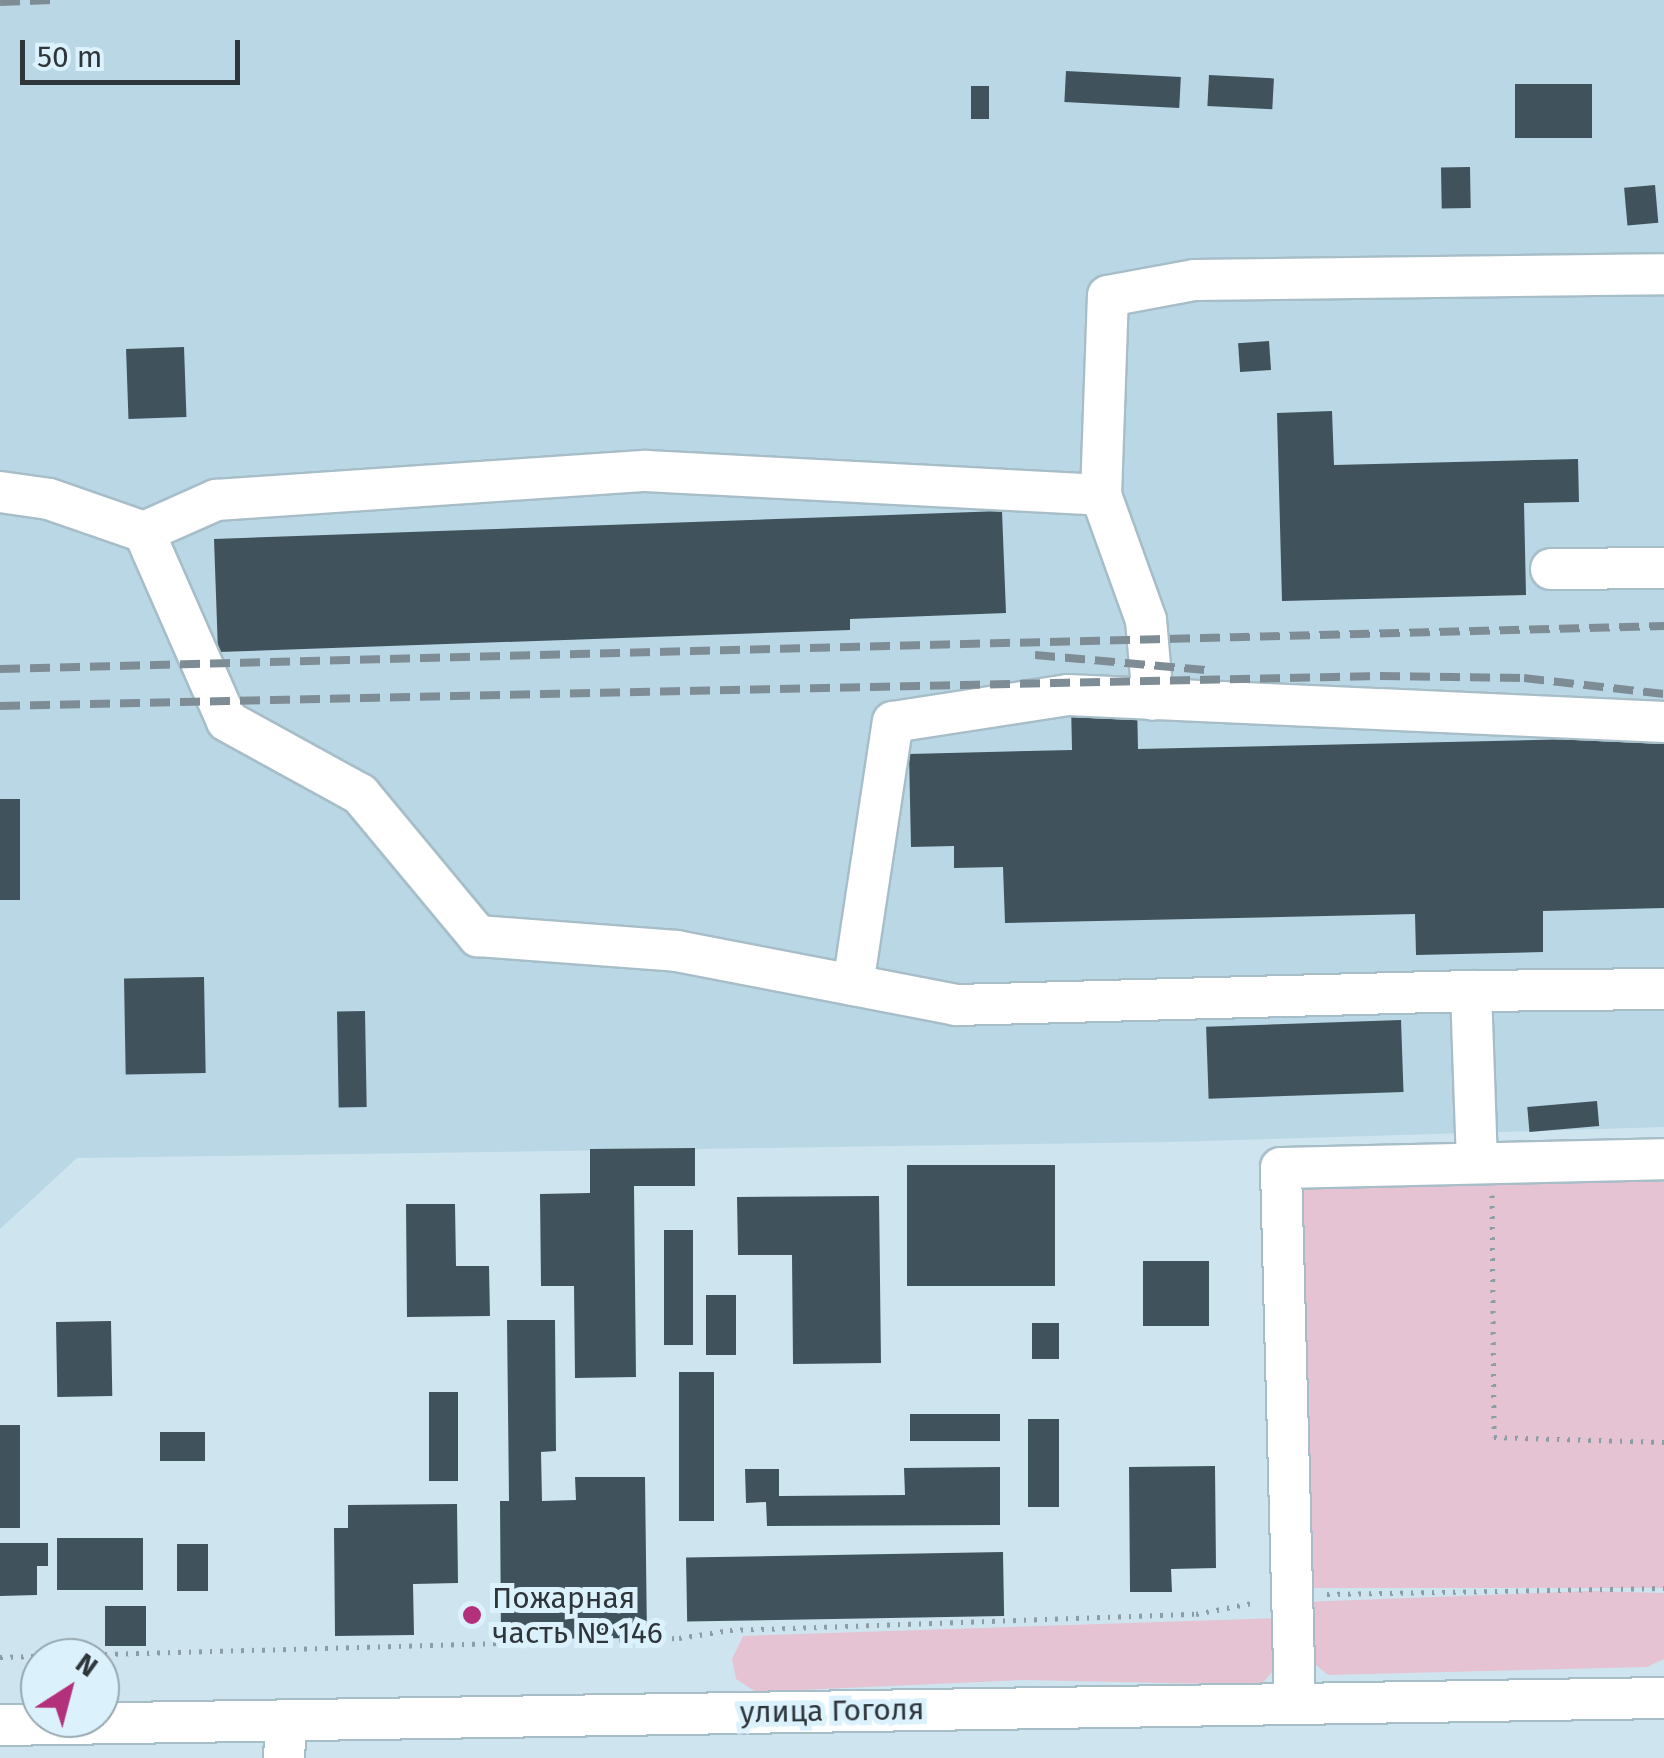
<!DOCTYPE html>
<html>
<head>
<meta charset="utf-8">
<style>
	body { margin:0 }
	#map { position:relative; width:1664px; height:1758px; overflow:hidden; background:#cee5f0; font-family:"Fira Sans",sans-serif }
	div>[style] { position:absolute }
	[style*='--x'] { left:calc(var(--x)*1px); top:calc(var(--y)*1px); width:calc(var(--w)*1px); rotate:calc(var(--a)*1deg) }
	.built>* { inset:0; background:#bad7e6 }
	.green>* { inset:0; background:#e6c3d2; transform-origin:0 0 }
	.building>* { inset:0; background:#40535d; transform-origin:0 0 }
	.path>* { height:5px; margin-top:-2.5px; transform-origin:0; background:repeating-linear-gradient(90deg,#8c9da5 0 2.5px,transparent 0 10.5px) }
	.roads { filter:drop-shadow(2px 0 #a7bdc8) drop-shadow(-2px 0 #a7bdc8) drop-shadow(0 2px #a7bdc8) drop-shadow(0 -2px #a7bdc8) }
	.minor>* { height:40px; margin:-20px; padding:0 20px; transform-origin:20px; border-radius:20px; background:#fff }
	.rail>* { height:8px; margin-top:-4px; transform-origin:0; background:repeating-linear-gradient(90deg,#7e8d95 0 20px,transparent 0 30px) }
	.dots>* { width:28px; height:28px; translate:-50% -50%; box-sizing:border-box; border:5px solid #dbf2fd; border-radius:50% }
	span { translate:-50% -50%; white-space:nowrap; text-align:center; line-height:1.15; -webkit-text-stroke:10px #dbf2fd; paint-order:stroke }
	.poi-label { font-size:30px; color:#2e363b }
	.left { translate:0 -50%; text-align:left }
	.street-label { font-size:30px; color:#2e363b }
	.north { position:absolute; left:20px; top:1638px; width:100px; height:100px; box-sizing:border-box; background:#dbf2fd; border:2px solid #96a7af; border-radius:50%; rotate:36deg; font-size:28px; font-weight:700; line-height:40px; text-align:center; color:#2e363b }
	.north::after { content:''; display:block; margin:auto; width:35px; height:45px; background:#b3317b; clip-path:polygon(50% 0,100% 100%,50% 72%,0 100%) }
	.scale { position:absolute; left:20px; top:40px; width:220px; height:45px; box-sizing:border-box; border:5px solid #2e363b; border-top:0; padding-left:12px; font-size:30px; line-height:35px; white-space:nowrap; color:#2e363b; -webkit-text-stroke:8px #dbf2fd; paint-order:stroke }
</style>
</head>
<body>
<div id="map">
	<div class="built">
		<div style="clip-path:polygon(0 0,1664px 0,1664px 1127px,1170px 1142px,77px 1158px,0 1229px)"></div>
	</div>
	<div class="green">
		<div style="left:1291px;top:1182px;width:373px;height:406px"></div>
		<div style="clip-path:polygon(1591px 1591px,1664px 1593px,1664px 1659px,1647px 1667px,1328px 1675px,1316px 1665px,1304px 1602px)"></div>
		<div style="clip-path:polygon(1281px 1618px,1278px 1665px,1261px 1685px,1024px 1680px,756px 1692px,736px 1679px,732px 1659px,743px 1636px)"></div>
	</div>
	<div class="building">
		<div style="left:1066px;top:71px;width:115px;height:31px;rotate:3deg"></div>
		<div style="left:1209px;top:75px;width:65px;height:31px;rotate:3deg"></div>
		<div style="left:1515px;top:84px;width:77px;height:54px"></div>
		<div style="left:971px;top:86px;width:18px;height:33px"></div>
		<div style="left:1470px;top:167px;width:41px;height:29px;rotate:89deg"></div>
		<div style="left:1655px;top:185px;width:38px;height:31px;rotate:85deg"></div>
		<div style="left:1269px;top:341px;width:29px;height:31px;rotate:86deg"></div>
		<div style="left:184px;top:347px;width:70px;height:58px;rotate:88deg"></div>
		<div style="clip-path:polygon(1332px 411px,1334px 465px,1578px 459px,1579px 502px,1524px 503px,1526px 595px,1282px 601px,1277px 413px)"></div>
		<div style="clip-path:polygon(1002px 511px,1006px 613px,850px 619px,850px 630px,218px 652px,214px 539px)"></div>
		<div style="clip-path:polygon(1137px 701px,1138px 749px,1664px 737px,1664px 908px,1543px 911px,1543px 952px,1416px 955px,1415px 914px,1005px 923px,1003px 867px,954px 868px,954px 846px,911px 847px,909px 754px,1072px 750px,1071px 703px)"></div>
		<div style="left:0;top:799px;width:20px;height:101px"></div>
		<div style="left:204px;top:977px;width:96px;height:80px;rotate:89deg"></div>
		<div style="left:365px;top:1011px;width:96px;height:28px;rotate:89deg"></div>
		<div style="left:1401px;top:1020px;width:72px;height:195px;rotate:88deg"></div>
		<div style="left:1597px;top:1101px;width:25px;height:70px;rotate:85deg"></div>
		<div style="clip-path:polygon(695px 1148px,695px 1186px,634px 1186px,636px 1377px,575px 1378px,574px 1286px,541px 1286px,540px 1194px,590px 1193px,590px 1149px)"></div>
		<div style="left:1055px;top:1165px;width:121px;height:148px;rotate:90deg"></div>
		<div style="clip-path:polygon(879px 1196px,881px 1363px,793px 1364px,792px 1255px,738px 1255px,737px 1197px)"></div>
		<div style="clip-path:polygon(406px 1204px,455px 1204px,456px 1266px,489px 1266px,490px 1316px,407px 1317px)"></div>
		<div style="left:693px;top:1230px;width:115px;height:29px;rotate:90deg"></div>
		<div style="left:1143px;top:1261px;width:66px;height:65px"></div>
		<div style="left:706px;top:1295px;width:30px;height:60px"></div>
		<div style="clip-path:polygon(507px 1320px,555px 1320px,556px 1451px,541px 1452px,542px 1501px,576px 1500px,575px 1477px,645px 1477px,647px 1638px,501px 1639px,500px 1501px,509px 1501px)"></div>
		<div style="left:111px;top:1321px;width:75px;height:55px;rotate:89deg"></div>
		<div style="left:1032px;top:1323px;width:27px;height:36px"></div>
		<div style="left:679px;top:1372px;width:35px;height:149px"></div>
		<div style="left:429px;top:1392px;width:29px;height:89px"></div>
		<div style="left:910px;top:1414px;width:90px;height:27px"></div>
		<div style="left:1028px;top:1419px;width:31px;height:88px"></div>
		<div style="left:0;top:1425px;width:20px;height:103px"></div>
		<div style="left:160px;top:1432px;width:45px;height:29px"></div>
		<div style="clip-path:polygon(1215px 1466px,1216px 1568px,1171px 1569px,1172px 1592px,1130px 1592px,1129px 1467px)"></div>
		<div style="clip-path:polygon(1000px 1467px,1000px 1525px,767px 1526px,766px 1502px,746px 1503px,745px 1469px,779px 1469px,779px 1496px,905px 1495px,904px 1468px)"></div>
		<div style="clip-path:polygon(457px 1504px,458px 1583px,413px 1584px,414px 1635px,335px 1636px,334px 1528px,348px 1528px,348px 1505px)"></div>
		<div style="left:143px;top:1538px;width:52px;height:86px;rotate:90deg"></div>
		<div style="clip-path:polygon(0 1543px,48px 1543px,48px 1566px,37px 1566px,37px 1595px,0 1596px)"></div>
		<div style="left:177px;top:1544px;width:31px;height:47px"></div>
		<div style="left:1003px;top:1552px;width:64px;height:317px;rotate:89deg"></div>
		<div style="left:105px;top:1606px;width:41px;height:40px"></div>
	</div>
	<div class="path">
		<div style="--x:1492;--y:1195;--w:242;--a:89.5"></div>
		<div style="--x:1494;--y:1437;--w:170;--a:1.7"></div>
		<div style="--x:1327;--y:1594;--w:337;--a:-1"></div>
		<div style="--x:0;--y:1657;--w:679;--a:-1.6"></div>
		<div style="--x:679;--y:1638;--w:52;--a:-8.9"></div>
		<div style="--x:730;--y:1630;--w:466;--a:-2"></div>
		<div style="--x:1196;--y:1614;--w:62;--a:-11.1"></div>
	</div>
	<div class="roads">
		<div class="minor">
			<div style="--x:0;--y:492;--w:49;--a:8.1"></div>
			<div style="--x:49;--y:499;--w:101;--a:19.2"></div>
			<div style="--x:144;--y:532;--w:206;--a:66.3"></div>
			<div style="--x:227;--y:721;--w:152;--a:28.8"></div>
			<div style="--x:360;--y:794;--w:185;--a:50.3"></div>
			<div style="--x:478;--y:936;--w:199;--a:4.3"></div>
			<div style="--x:676;--y:951;--w:285;--a:10.9"></div>
			<div style="--x:956;--y:1005;--w:515;--a:-1.56"></div>
			<div style="--x:1471;--y:991;--w:172;--a:88"></div>
			<div style="--x:1101;--y:495;--w:133;--a:70.2"></div>
			<div style="--x:1146;--y:620;--w:80;--a:85"></div>
			<div style="--x:144;--y:532;--w:79;--a:-24"></div>
			<div style="--x:216;--y:500;--w:431;--a:-3.9"></div>
			<div style="--x:646;--y:471;--w:456;--a:3"></div>
			<div style="--x:1101;--y:495;--w:199;--a:-88"></div>
			<div style="--x:1108;--y:296;--w:87;--a:-10.5"></div>
			<div style="--x:1194;--y:280;--w:470;--a:-0.7"></div>
			<div style="--x:1551;--y:569;--w:113;--a:-0.5"></div>
			<div style="--x:853;--y:985;--w:266;--a:-81.4"></div>
			<div style="--x:893;--y:722;--w:177;--a:-8.8"></div>
			<div style="--x:1068;--y:695;--w:597;--a:2.59"></div>
			<div style="--x:1471;--y:991;--w:193;--a:-0.6"></div>
			<div style="--x:1295;--y:1704;--w:536;--a:-91.5"></div>
			<div style="--x:1281;--y:1168;--w:383;--a:-1.3"></div>
			<div style="--x:0;--y:1725;--w:1664;--a:-0.93"></div>
			<div style="--x:284;--y:1758;--w:38;--a:-87"></div>
		</div>
	</div>
	<div class="rail">
		<div style="--x:0;--y:2;--w:53;--a:-2.2"></div>
		<div style="--x:1035;--y:655;--w:171;--a:5"></div>
		<div style="--x:0;--y:669;--w:1665;--a:-1.48"></div>
		<div style="--x:0;--y:706;--w:1380;--a:-1.25"></div>
		<div style="--x:1380;--y:676;--w:144;--a:0.8"></div>
		<div style="--x:1524;--y:678;--w:141;--a:6.5"></div>
	</div>
	<div class="dots">
		<div style="left:472px;top:1615px;background:#b3317b"></div>
	</div>
	<div class="poi-label">
		<span class="left" style="left:492px;top:1615px">Пожарная<br>часть № 146</span>
	</div>
	<div class="street-label">
		<span style="left:832px;top:1711px;rotate:-1deg">улица Гоголя</span>
	</div>
	<div class="north">N</div>
	<div class="scale">50 m</div>
</div>
</body>
</html>
